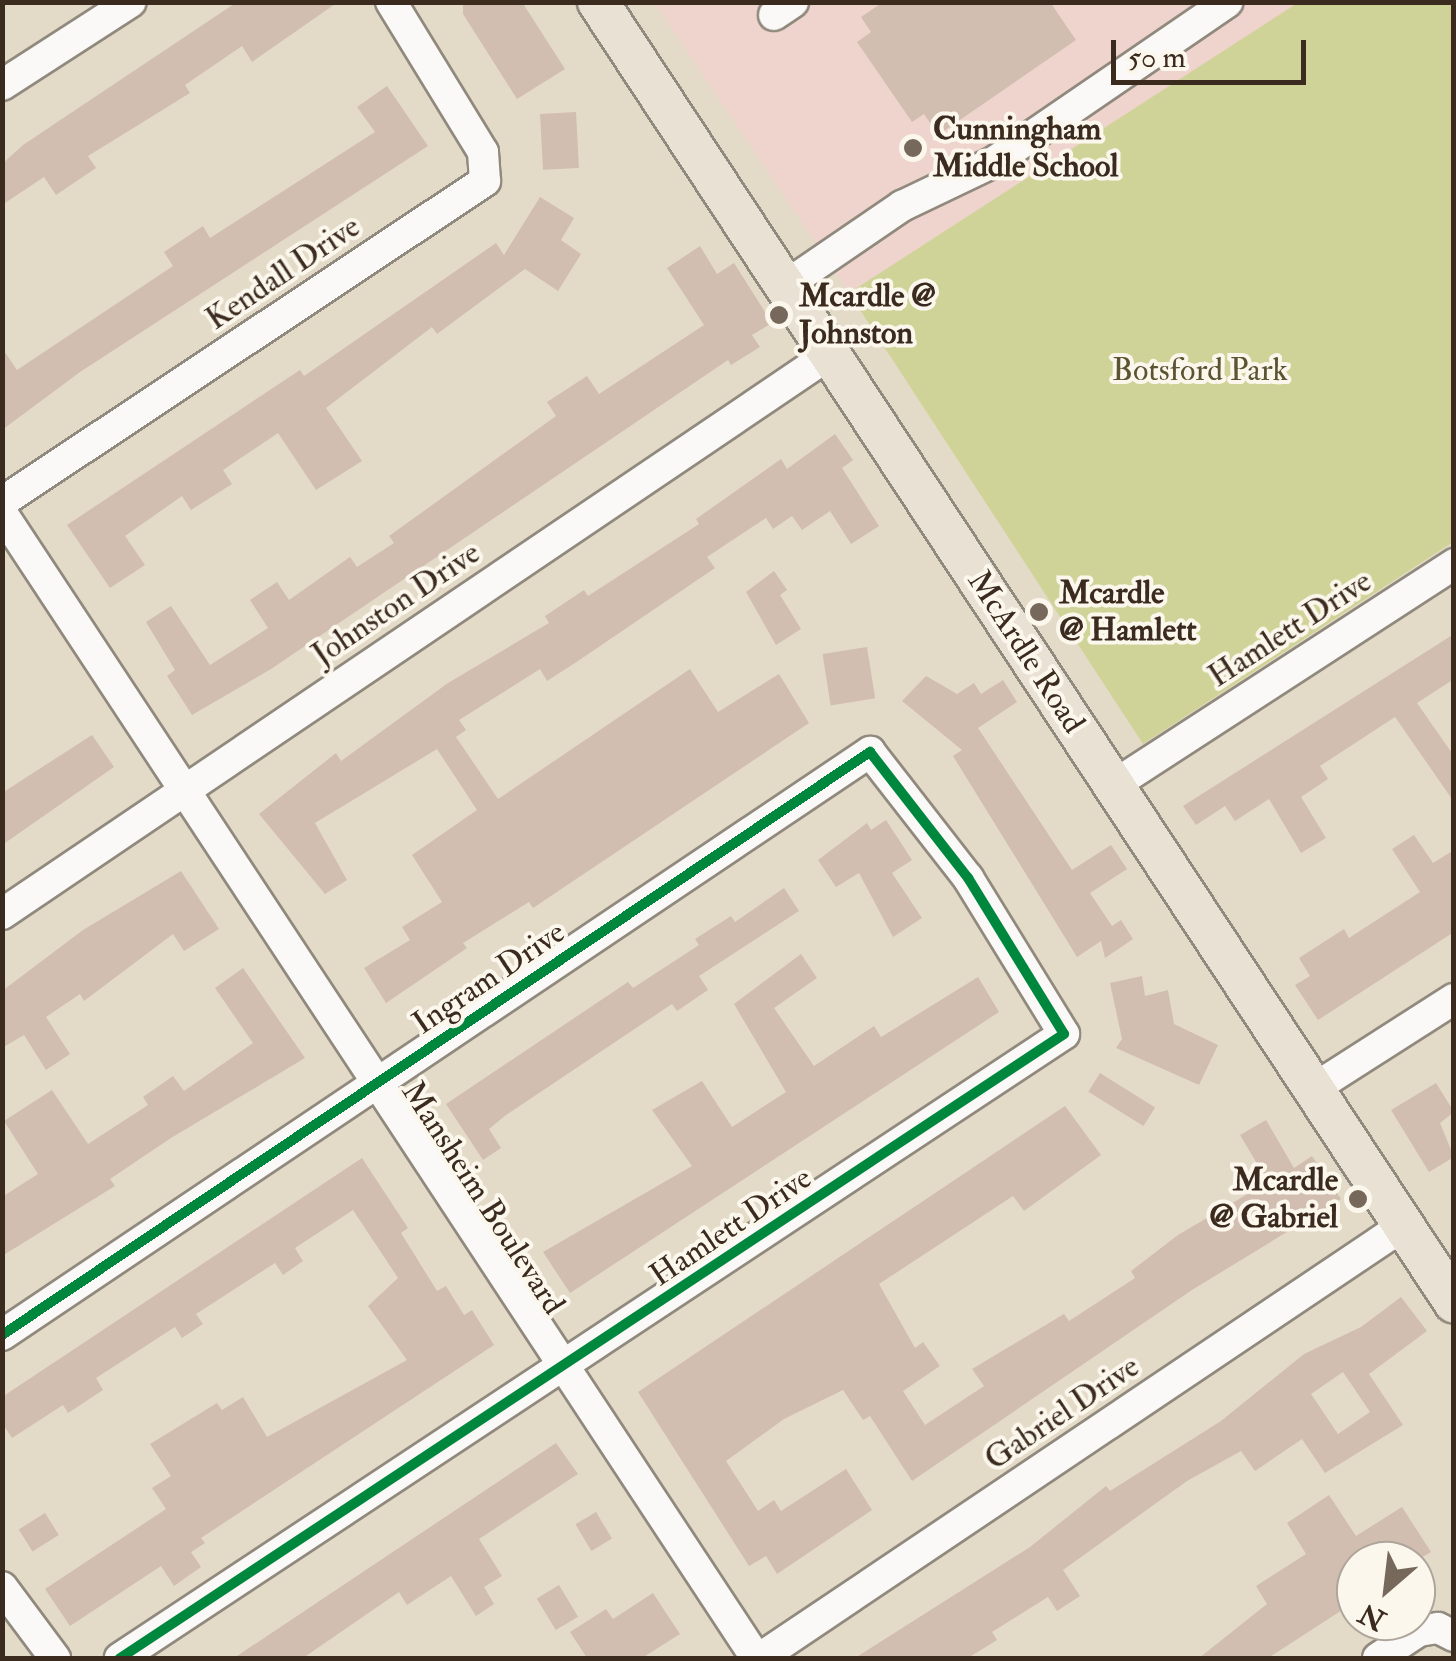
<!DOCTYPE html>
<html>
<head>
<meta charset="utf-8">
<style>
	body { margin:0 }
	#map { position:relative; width:1456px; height:1661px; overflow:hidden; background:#e4dac8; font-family:"IM FELL Double Pica",serif }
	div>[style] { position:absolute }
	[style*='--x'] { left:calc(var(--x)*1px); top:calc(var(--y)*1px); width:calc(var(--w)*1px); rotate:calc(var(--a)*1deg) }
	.built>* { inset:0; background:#eed4cc }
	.green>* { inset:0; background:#d0d398 }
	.building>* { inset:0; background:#d1beb0; transform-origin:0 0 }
	.roads { filter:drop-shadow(2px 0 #90897d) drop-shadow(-2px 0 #90897d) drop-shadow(0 2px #90897d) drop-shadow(0 -2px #90897d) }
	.minor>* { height:30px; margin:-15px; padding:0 15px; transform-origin:15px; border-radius:15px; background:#fbf9f7 }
	.major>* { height:40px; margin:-20px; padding:0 20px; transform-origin:20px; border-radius:20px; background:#eae1d5 }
	.cycleway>* { height:10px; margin:-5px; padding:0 5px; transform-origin:5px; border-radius:5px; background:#00873e }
	.dots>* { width:28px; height:28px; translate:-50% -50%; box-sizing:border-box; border:5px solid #fbf7ec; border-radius:50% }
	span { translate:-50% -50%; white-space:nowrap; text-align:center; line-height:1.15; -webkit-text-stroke:8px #fbf7ec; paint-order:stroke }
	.poi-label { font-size:32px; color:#3b2a1e; font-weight:700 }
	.left { translate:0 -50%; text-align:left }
	.right { translate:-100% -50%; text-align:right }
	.street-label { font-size:32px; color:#3b2a1e }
	.park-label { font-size:32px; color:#5c5332 }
	.frame { position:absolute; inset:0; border:5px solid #3b2a1e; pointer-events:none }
	.north { position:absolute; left:1336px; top:1541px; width:100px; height:100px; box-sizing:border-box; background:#fbf7ec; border:2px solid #aea59a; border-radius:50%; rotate:208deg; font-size:28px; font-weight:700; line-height:40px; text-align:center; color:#3b2a1e }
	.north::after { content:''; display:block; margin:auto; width:35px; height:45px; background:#76685a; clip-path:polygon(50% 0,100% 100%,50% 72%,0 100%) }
	.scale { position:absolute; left:1111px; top:40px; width:195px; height:45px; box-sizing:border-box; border:5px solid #3b2a1e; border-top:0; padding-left:12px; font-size:30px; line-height:35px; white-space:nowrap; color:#3b2a1e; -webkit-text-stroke:8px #fbf7ec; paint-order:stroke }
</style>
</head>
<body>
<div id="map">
	<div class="built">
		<div style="clip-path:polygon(655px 3px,1299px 3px,849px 293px)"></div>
	</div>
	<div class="green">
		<div style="clip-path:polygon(1299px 2px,1453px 3px,1453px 542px,1143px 744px,849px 293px)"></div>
	</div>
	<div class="building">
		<div style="clip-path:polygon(237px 2px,338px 2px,252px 62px,242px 46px,185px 85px,190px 93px,88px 156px,96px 168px,56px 195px,44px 177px,2px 205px,2px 164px,23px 145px)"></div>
		<div style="clip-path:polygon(463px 2px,522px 2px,565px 69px,517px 99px,463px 14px)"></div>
		<div style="clip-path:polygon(883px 2px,1050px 2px,1076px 40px,938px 135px,924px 114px,912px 122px,857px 42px,871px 32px,861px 17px)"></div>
		<div style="clip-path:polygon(387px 86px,428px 146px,80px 372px,2px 430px,2px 348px,17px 370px,173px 266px,164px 252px,203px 226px,210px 238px,375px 132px,357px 107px)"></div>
		<div style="left:576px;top:112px;width:56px;height:36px;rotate:87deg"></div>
		<div style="clip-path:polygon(540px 197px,574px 218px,561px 240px,581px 254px,558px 291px,525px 269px,437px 334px,432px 327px,326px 408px,362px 461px,316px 490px,278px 433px,223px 470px,232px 484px,191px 510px,182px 496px,125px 536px,145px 565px,110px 588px,67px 525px,300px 370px,304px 376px,496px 243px,504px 255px)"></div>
		<div style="clip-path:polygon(700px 246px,717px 274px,734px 263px,772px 323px,752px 335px,760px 347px,731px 365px,728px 360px,271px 669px,192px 715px,167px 676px,175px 670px,146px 622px,171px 606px,210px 665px,268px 628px,250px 600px,277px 582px,289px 600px,350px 557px,357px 567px,394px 543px,389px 536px,556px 416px,547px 402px,587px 376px,599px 394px,704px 325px,667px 268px)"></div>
		<div style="clip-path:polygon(835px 434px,853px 460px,842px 468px,879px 526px,851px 544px,830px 511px,802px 530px,792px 516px,773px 529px,766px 518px,707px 557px,715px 568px,575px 663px,547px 681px,540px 669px,459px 720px,466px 730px,456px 737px,498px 799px,690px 669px,718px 712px,779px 674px,809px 723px,533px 908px,529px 902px,463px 943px,467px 948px,386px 1003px,364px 968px,410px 940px,402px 927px,442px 902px,412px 855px,477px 810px,437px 749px,315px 823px,347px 880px,325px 894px,259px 814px,336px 753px,341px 761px,448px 683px,549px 623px,545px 616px,584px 590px,588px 596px,699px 524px,696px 519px,781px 459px,787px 469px)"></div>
		<div style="clip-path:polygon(774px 571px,787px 590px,780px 595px,801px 629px,776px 645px,746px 592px)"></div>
		<div style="clip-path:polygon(1454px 634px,1454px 679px,1417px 703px,1454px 756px,1454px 802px,1395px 717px,1320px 766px,1328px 779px,1301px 797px,1326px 838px,1301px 853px,1269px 799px,1235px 821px,1225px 806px,1196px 825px,1183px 806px)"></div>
		<div style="left:867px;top:647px;width:52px;height:45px;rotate:81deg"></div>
		<div style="clip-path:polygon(926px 676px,957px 694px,974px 683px,981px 694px,1003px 680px,1017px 702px,978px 728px,1072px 870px,1111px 845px,1127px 869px,1090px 893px,1112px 926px,1121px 920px,1133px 939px,1105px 958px,1101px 941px,1077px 957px,953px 756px,962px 750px,902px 701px)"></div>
		<div style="clip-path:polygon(92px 735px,114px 767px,2px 845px,2px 793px)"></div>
		<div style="clip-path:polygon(886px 820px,912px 860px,892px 873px,922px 918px,893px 937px,859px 873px,836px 887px,818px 860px,867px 823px,871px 830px)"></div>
		<div style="clip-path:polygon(1414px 835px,1433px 863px,1454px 850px,1454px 932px,1318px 1020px,1295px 985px,1310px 976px,1299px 958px,1344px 929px,1349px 938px,1420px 892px,1392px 849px)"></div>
		<div style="clip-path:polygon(181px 871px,219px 929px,184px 951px,173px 934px,84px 1001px,80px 994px,46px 1017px,70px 1054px,46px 1070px,24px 1035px,2px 1048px,2px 991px,83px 930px)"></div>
		<div style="clip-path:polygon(784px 888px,799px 911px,699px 976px,708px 990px,677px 1011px,672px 1004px,506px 1115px,489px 1129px,501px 1148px,483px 1160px,446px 1104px,628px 982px,633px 988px,699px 945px,695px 939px,731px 916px,735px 922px)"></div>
		<div style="clip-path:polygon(801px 954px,817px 978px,774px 1008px,814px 1066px,874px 1026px,881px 1037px,978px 977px,999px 1012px,570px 1293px,543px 1252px,692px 1166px,652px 1110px,702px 1081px,732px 1127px,786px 1092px,734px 1004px)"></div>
		<div style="clip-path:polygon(243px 968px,305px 1058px,171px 1138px,110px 1179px,115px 1186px,2px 1256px,2px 1197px,38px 1174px,4px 1121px,52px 1090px,88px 1144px,148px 1105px,143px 1097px,173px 1076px,184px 1091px,253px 1043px,215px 988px)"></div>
		<div style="clip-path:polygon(1142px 976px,1145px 996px,1168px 990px,1174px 1024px,1218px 1045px,1199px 1085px,1116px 1048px,1122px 1039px,1110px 983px)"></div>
		<div style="left:1100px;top:1073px;width:65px;height:22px;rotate:32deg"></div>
		<div style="clip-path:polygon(1436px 1083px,1454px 1112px,1440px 1123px,1454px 1157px,1429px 1172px,1391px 1110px)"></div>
		<div style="clip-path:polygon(1065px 1106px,1101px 1155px,1024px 1211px,1013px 1196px,879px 1284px,915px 1348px,923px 1342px,940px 1366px,903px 1391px,925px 1425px,984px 1386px,972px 1369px,1064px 1314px,1069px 1321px,1135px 1278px,1131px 1271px,1178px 1235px,1268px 1182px,1240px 1135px,1266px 1120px,1294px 1168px,1312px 1156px,1341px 1199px,1192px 1290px,912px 1481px,870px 1416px,863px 1420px,843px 1390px,784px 1419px,726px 1461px,758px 1511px,774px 1500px,781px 1511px,846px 1469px,872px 1510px,777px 1574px,766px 1556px,749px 1566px,638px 1392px)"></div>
		<div style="clip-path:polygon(362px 1158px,408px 1228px,401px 1233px,437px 1291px,446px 1286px,464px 1315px,472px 1310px,494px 1345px,201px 1538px,205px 1543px,191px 1552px,201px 1567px,174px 1586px,161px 1566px,70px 1626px,45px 1589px,166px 1509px,152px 1488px,171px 1476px,150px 1444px,217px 1403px,222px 1410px,243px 1397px,267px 1437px,407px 1360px,368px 1306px,398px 1278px,353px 1210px,295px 1248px,303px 1261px,283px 1275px,275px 1263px,196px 1314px,203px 1324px,182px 1338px,175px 1327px,96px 1378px,103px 1390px,68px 1413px,63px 1405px,12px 1438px,2px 1423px,2px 1397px)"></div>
		<div style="clip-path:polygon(evenodd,1401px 1297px,1427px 1331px,1369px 1374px,1403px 1425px,1325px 1473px,1302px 1439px,1255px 1471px,1241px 1451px,1187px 1481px,1063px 1570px,1080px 1596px,1057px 1611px,1048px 1597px,992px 1632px,997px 1640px,968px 1658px,855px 1658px,1030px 1547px,1106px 1486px,1110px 1491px,1221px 1421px,1304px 1354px,1361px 1327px,1401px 1297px,1343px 1372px,1370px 1412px,1338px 1434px,1311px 1394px,1343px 1372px)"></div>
		<div style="clip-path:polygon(556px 1443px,578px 1474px,479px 1539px,502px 1576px,484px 1587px,494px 1604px,476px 1616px,451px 1576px,407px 1605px,399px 1592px,303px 1658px,234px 1658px)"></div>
		<div style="clip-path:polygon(1329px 1495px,1356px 1536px,1402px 1507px,1431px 1552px,1416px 1561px,1356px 1561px,1356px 1601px,1268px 1658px,1199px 1658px,1267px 1604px,1256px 1586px,1306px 1554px,1287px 1523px)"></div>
		<div style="left:596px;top:1512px;width:31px;height:24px;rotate:59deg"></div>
		<div style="left:45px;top:1513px;width:26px;height:31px;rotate:58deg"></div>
		<div style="left:559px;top:1585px;width:37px;height:26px;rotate:59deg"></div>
		<div style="clip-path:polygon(653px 1593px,680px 1634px,642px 1658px,587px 1658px,570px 1632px,606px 1609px,613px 1619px)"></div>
	</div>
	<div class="roads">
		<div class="minor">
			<div style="--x:774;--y:15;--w:23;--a:-34"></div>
			<div style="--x:2;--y:85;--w:153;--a:-32.8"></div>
			<div style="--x:785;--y:286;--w:142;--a:-34.4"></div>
			<div style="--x:902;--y:206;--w:102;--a:-25.6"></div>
			<div style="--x:994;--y:162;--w:283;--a:-34.4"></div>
			<div style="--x:2;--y:502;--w:580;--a:-33.61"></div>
			<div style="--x:485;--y:181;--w:29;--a:-94"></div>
			<div style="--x:483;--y:152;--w:176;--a:-121.5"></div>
			<div style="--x:2;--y:513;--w:1371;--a:56.63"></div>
			<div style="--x:1114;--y:785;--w:406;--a:-33"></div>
			<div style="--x:2;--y:914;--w:1000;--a:-34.07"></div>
			<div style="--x:1313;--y:1089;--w:167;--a:-32.6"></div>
			<div style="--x:2;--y:1335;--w:1046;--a:-33.89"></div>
			<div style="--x:870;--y:752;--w:160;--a:52.1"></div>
			<div style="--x:968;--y:878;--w:183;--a:58.4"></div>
			<div style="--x:1064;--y:1034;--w:1132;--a:146.53"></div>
			<div style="--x:2;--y:1587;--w:89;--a:53.3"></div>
			<div style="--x:760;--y:1658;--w:775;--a:-33.9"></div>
			<div style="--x:1378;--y:1658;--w:49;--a:-33.4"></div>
			<div style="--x:1419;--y:1631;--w:19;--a:-9"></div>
			<div style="--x:1438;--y:1628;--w:18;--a:27"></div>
		</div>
		<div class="major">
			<div style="--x:598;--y:2;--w:1557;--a:56.64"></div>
		</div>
	</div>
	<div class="cycleway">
		<div style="--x:2;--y:1335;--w:1046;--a:-33.89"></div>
		<div style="--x:870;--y:752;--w:160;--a:52.1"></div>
		<div style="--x:968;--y:878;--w:183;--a:58.4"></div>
		<div style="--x:1064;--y:1034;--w:1132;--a:146.53"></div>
	</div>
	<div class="dots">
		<div style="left:913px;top:148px;background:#76685a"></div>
		<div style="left:779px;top:315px;background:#76685a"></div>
		<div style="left:1039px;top:612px;background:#76685a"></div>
		<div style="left:1358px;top:1199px;background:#76685a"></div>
	</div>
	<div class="poi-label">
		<span class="left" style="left:933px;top:148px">Cunningham<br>Middle School</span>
		<span class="left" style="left:799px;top:315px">Mcardle @<br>Johnston</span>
		<span class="left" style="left:1059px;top:612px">Mcardle<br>@ Hamlett</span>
		<span class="right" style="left:1338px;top:1199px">Mcardle<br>@ Gabriel</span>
	</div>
	<div class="street-label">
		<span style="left:283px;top:273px;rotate:-34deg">Kendall Drive</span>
		<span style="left:396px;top:604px;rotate:-34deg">Johnston Drive</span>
		<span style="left:1290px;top:629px;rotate:-33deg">Hamlett Drive</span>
		<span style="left:1026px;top:652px;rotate:57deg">McArdle Road</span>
		<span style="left:489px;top:978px;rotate:-34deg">Ingram Drive</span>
		<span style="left:483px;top:1198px;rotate:57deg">Mansheim Boulevard</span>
		<span style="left:731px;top:1227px;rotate:-34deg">Hamlett Drive</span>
		<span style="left:1062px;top:1413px;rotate:-34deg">Gabriel Drive</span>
	</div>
	<div class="park-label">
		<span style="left:1200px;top:370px">Botsford Park</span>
	</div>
	<div class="frame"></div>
	<div class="north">N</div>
	<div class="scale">50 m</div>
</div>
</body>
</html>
